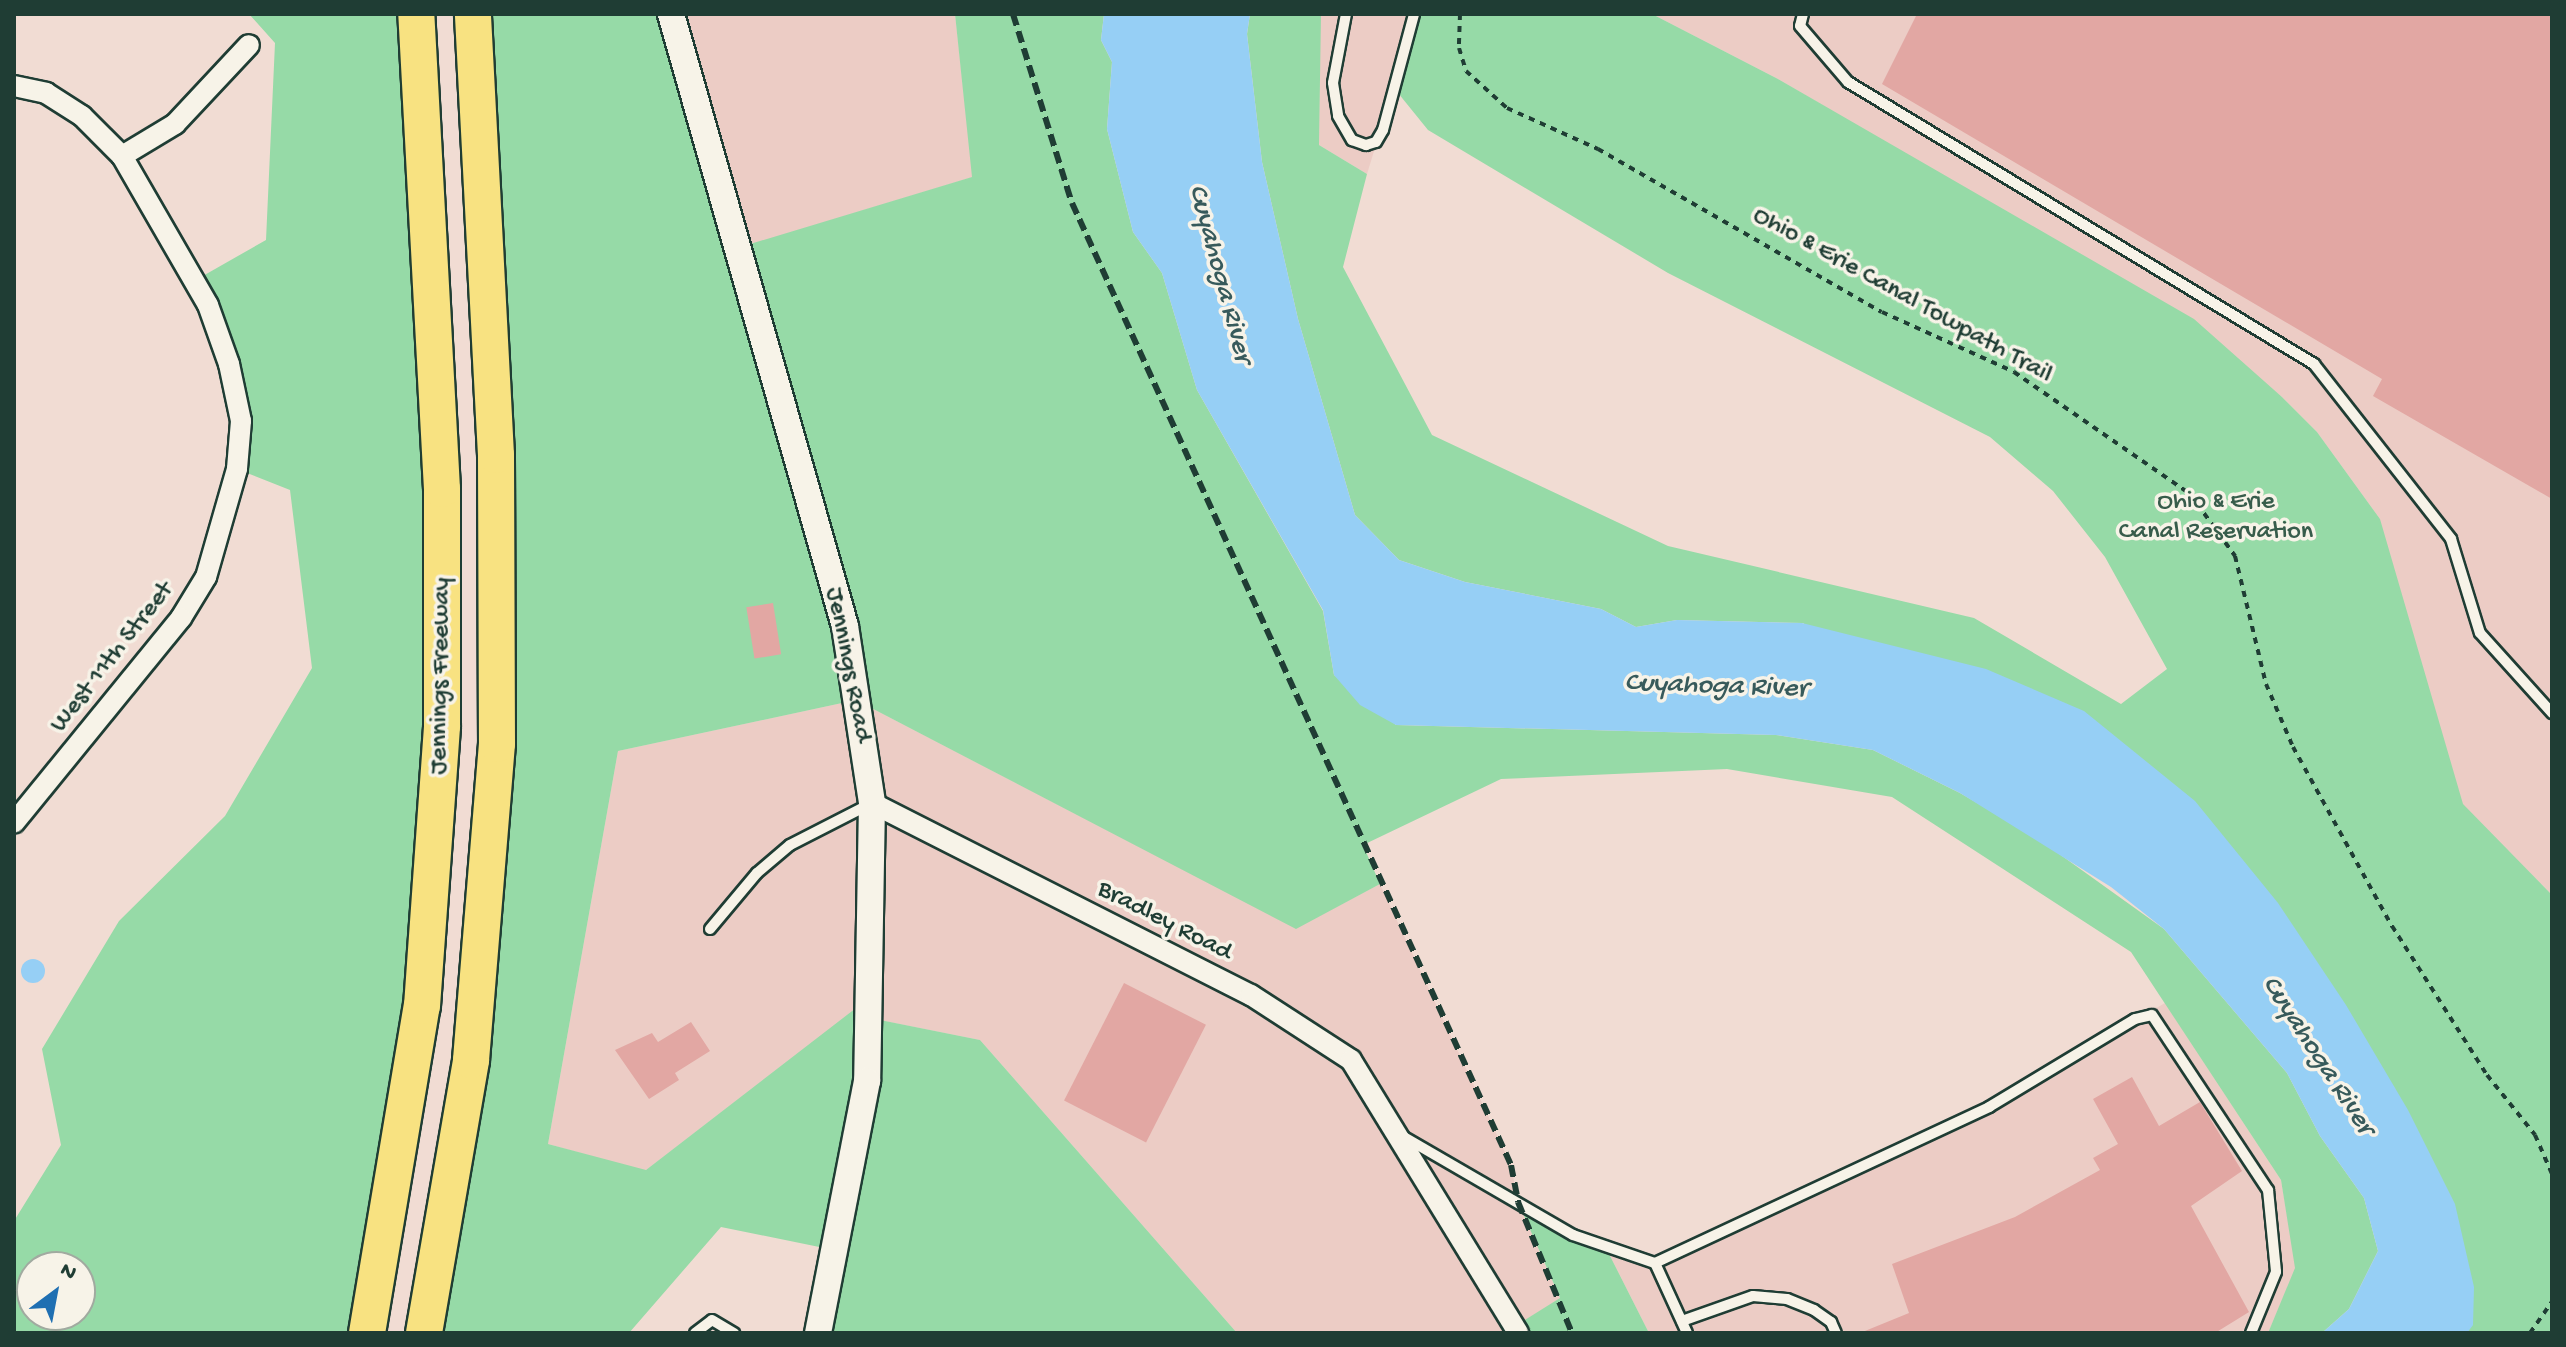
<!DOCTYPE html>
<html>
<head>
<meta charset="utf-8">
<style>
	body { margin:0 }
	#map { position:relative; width:2566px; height:1347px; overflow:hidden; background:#f1dcd3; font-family:"Gochi Hand",sans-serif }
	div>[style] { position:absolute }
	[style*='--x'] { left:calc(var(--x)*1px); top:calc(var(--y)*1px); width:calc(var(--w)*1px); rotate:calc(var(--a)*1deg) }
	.built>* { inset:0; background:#ecccc5 }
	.green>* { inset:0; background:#96daa7 }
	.water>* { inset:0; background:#96cff5 }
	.round { border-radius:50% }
	.building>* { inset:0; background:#e2a7a3; transform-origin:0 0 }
	.path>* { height:4px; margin-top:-2px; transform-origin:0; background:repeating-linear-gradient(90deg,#1f3d34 0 6px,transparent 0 12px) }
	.roads { filter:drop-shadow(2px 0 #1f3d34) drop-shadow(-2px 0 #1f3d34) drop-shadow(0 2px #1f3d34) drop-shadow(0 -2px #1f3d34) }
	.service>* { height:10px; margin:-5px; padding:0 5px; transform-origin:5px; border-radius:5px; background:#f7f3e8 }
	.minor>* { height:20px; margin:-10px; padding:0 10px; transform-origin:10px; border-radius:10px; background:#f7f3e8 }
	.tertiary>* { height:26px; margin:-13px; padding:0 13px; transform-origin:13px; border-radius:13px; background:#f7f3e8 }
	.motorway>* { height:36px; margin:-18px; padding:0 18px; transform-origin:18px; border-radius:18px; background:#f8e281 }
	.rail>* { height:6px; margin-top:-3px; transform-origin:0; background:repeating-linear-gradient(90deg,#1f3d34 0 12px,transparent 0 18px) }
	span { translate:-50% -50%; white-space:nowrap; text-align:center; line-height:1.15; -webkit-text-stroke:7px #f7f3e8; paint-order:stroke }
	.street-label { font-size:26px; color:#1f3d34 }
	.park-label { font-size:26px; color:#375c4b }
	.water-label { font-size:28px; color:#375a5b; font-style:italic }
	.frame { position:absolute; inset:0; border:16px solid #1f3d34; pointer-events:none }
	.north { position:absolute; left:16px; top:1251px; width:80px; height:80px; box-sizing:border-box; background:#f7f3e8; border:2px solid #a1aaa0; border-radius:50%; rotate:32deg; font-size:22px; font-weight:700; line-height:32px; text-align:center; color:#1f3d34 }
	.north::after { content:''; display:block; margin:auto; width:28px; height:36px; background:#1f6fb2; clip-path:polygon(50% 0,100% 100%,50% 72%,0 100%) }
</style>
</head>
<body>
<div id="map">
	<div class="built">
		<div style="clip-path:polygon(671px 14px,955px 14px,973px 177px,737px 249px)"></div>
		<div style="clip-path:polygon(1320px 14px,1416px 14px,1367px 174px,1319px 145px)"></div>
		<div style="clip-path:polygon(1652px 14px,2552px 14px,2552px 895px,2378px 719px,2380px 519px,2317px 432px,2282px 397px,2192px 323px,1778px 79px)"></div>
		<div style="clip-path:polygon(856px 700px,1296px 928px,1380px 884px,1511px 1165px,1518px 1202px,1560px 1299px,1504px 1333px,1237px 1333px,980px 1040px,869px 1018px,869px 999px,645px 1171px,548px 1144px,618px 751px)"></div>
		<div style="clip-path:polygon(2165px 1003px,2281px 1180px,2296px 1268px,2268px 1333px,1649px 1333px,1605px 1246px,1655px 1263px,1976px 1113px)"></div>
	</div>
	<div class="green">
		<div style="clip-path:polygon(evenodd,249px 14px,416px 14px,442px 726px,367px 1333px,14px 1333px,14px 1221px,61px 1145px,42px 1049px,119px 921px,225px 816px,312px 668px,290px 490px,237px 469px,241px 421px,194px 281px,266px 240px,275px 43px,249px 14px,32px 1267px,80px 1267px,80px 1315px,32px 1315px,32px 1267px)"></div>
		<div style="clip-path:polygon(473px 14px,671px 14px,737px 248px,972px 177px,955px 14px,1104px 14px,1101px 40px,1112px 62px,1107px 129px,1133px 232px,1162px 273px,1197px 390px,1323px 611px,1334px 675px,1396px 725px,1776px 735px,1873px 750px,1960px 793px,2037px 838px,2164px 929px,2287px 1073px,2320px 1136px,2364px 1198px,2378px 1251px,2349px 1309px,2322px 1333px,2268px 1333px,2295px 1268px,2281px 1180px,2131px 952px,1892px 797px,1727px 769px,1501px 779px,1363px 845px,1380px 884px,1296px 929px,856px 700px,618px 751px,548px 1144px,646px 1170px,869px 998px,870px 1018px,980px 1040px,1237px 1333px,818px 1333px,834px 1250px,721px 1227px,629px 1333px,424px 1333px,488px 894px)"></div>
		<div style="clip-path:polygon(1250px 14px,1321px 14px,1319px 145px,1367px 174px,1343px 267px,1432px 435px,1668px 546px,1974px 618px,2121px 704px,2167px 669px,2105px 557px,2053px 491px,1990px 437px,1668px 273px,1428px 130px,1394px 88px,1414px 14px,1652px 14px,1778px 79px,2194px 319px,2282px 397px,2317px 432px,2380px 519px,2463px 804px,2552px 895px,2552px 1333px,2462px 1333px,2377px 1085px,1803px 623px,1677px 620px,1636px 627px,1601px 609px,1465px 582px,1399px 560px,1355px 515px,1298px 319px,1262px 162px,1247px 34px)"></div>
		<div style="clip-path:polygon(1518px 1202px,1605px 1246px,1649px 1333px,1504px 1333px,1560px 1298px)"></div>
	</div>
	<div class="water">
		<div style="clip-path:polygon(1104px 14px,1250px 14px,1247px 34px,1262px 162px,1298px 319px,1355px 515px,1399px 560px,1465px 582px,1601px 609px,1636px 627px,1677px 620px,1802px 623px,1986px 669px,2084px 711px,2195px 801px,2278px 903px,2346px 1005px,2408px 1110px,2455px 1204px,2474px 1287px,2473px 1325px,2467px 1333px,2322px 1333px,2349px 1309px,2378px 1251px,2364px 1198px,2320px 1136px,2287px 1073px,2164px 929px,2111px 887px,1960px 793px,1873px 750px,1776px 735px,1396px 725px,1360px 705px,1334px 675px,1323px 610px,1197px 390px,1162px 273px,1133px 232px,1107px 129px,1112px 62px,1101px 40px)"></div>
		<div class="round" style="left:21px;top:959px;width:24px;height:24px"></div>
	</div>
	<div class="building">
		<div style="clip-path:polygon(1917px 14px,2552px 14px,2552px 499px,2373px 396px,2382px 379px,1882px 84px)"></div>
		<div style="left:773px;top:603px;width:52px;height:27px;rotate:81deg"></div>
		<div style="left:1124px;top:983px;width:92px;height:132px;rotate:27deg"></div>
		<div style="clip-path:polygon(691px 1022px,710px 1051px,675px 1073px,679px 1080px,649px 1099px,615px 1050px,652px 1033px,658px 1042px)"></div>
		<div style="clip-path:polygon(2132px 1077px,2159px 1126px,2200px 1102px,2242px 1171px,2191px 1206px,2249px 1312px,2215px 1333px,1860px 1333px,1909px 1313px,1892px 1264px,2015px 1217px,2100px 1170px,2093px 1158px,2118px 1144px,2093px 1099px)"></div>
	</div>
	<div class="path">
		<div style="--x:1460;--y:14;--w:34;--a:92"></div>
		<div style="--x:1459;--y:48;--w:24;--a:73"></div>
		<div style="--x:1466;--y:71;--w:55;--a:42.1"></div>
		<div style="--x:1507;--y:108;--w:100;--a:24.3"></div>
		<div style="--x:1598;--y:149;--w:327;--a:29.9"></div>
		<div style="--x:1882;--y:312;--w:145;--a:24.4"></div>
		<div style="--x:2014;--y:372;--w:214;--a:34.7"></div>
		<div style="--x:2190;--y:494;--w:77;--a:54"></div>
		<div style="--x:2235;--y:556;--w:132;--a:76.4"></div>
		<div style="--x:2266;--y:684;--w:69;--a:66.8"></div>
		<div style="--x:2293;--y:747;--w:205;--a:61.1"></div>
		<div style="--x:2392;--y:926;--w:177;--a:57.5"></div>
		<div style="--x:2487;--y:1075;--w:77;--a:51.3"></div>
		<div style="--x:2535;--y:1135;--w:43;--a:66.4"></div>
		<div style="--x:2530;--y:1333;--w:39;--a:-55"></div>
	</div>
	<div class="roads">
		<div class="service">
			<div style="--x:1346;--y:14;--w:70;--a:100.7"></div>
			<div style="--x:1333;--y:83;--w:33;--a:81"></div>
			<div style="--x:1338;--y:116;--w:28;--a:60"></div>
			<div style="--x:1352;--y:140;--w:15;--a:20"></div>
			<div style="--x:1366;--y:145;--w:10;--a:-17"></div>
			<div style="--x:1376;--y:142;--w:14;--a:-60"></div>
			<div style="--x:1383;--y:130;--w:120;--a:-75"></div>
			<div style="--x:1803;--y:14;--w:12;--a:104"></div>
			<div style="--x:1800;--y:26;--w:74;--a:49.4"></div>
			<div style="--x:1848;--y:82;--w:545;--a:31.18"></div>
			<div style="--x:2314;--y:364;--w:222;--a:51.9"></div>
			<div style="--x:2451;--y:539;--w:98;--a:72.9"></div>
			<div style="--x:2480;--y:633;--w:108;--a:48"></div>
			<div style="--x:710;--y:929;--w:73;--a:-50"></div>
			<div style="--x:757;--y:873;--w:43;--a:-40.3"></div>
			<div style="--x:790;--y:845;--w:90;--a:-27.1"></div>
			<div style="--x:1404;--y:1137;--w:195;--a:30.1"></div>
			<div style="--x:1573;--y:1235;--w:87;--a:18.9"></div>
			<div style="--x:1655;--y:1263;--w:369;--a:-25"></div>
			<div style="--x:1989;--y:1107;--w:170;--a:-31.1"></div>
			<div style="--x:2135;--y:1019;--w:17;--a:-13"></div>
			<div style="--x:2152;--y:1015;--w:210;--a:56.5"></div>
			<div style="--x:2268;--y:1190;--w:82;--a:84.4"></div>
			<div style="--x:2276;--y:1272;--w:66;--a:112.3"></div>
			<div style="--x:1655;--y:1263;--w:77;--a:65.4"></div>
			<div style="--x:1682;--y:1321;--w:75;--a:-19.4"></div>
			<div style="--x:1753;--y:1296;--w:34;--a:5"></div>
			<div style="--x:1787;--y:1299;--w:29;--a:22"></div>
			<div style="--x:1814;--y:1310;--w:21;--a:35"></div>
			<div style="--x:1831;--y:1322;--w:12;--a:66"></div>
			<div style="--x:695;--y:1333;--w:21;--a:-37"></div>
			<div style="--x:712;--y:1320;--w:26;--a:31"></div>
		</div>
		<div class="minor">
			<div style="--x:14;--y:86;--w:33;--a:12"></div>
			<div style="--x:46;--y:93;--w:43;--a:32.6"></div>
			<div style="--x:82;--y:116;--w:57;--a:45"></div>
			<div style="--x:122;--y:156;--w:172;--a:60"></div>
			<div style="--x:208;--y:305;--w:63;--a:70.4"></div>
			<div style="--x:229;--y:364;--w:58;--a:78.1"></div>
			<div style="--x:241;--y:421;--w:48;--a:94.8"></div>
			<div style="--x:237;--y:469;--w:112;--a:106"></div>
			<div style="--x:206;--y:577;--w:48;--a:121.4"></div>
			<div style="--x:181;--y:618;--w:264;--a:129.2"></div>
			<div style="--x:122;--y:156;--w:62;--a:-31.1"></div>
			<div style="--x:175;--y:124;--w:108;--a:-46.9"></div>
			<div style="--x:872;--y:803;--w:425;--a:26.9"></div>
			<div style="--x:1251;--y:995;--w:119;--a:33"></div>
			<div style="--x:1351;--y:1060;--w:320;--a:58.5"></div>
		</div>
		<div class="tertiary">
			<div style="--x:671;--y:14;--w:636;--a:74.13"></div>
			<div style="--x:845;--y:626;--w:179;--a:81.3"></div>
			<div style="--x:872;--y:803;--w:278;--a:91"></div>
			<div style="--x:867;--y:1081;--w:257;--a:101"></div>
		</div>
		<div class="motorway">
			<div style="--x:367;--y:1333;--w:332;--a:-80.5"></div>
			<div style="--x:422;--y:1006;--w:281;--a:-85.9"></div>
			<div style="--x:442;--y:726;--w:237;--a:-90"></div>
			<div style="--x:442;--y:489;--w:476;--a:-93.1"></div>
			<div style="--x:424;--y:1333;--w:277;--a:-80.2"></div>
			<div style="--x:471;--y:1060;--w:317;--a:-85.3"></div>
			<div style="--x:497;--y:744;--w:289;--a:-90.2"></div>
			<div style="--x:496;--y:455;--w:442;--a:-93"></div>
		</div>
	</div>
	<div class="rail">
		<div style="--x:1013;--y:14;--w:198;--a:72.7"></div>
		<div style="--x:1072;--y:203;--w:1057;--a:65.47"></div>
		<div style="--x:1511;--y:1165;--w:38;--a:79"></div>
		<div style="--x:1518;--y:1202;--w:142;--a:67.6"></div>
	</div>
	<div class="street-label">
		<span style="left:1902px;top:296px;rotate:29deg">Ohio &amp; Erie Canal Towpath Trail</span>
		<span style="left:113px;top:658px;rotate:-52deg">West 11th Street</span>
		<span style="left:847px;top:665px;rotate:79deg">Jennings Road</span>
		<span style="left:442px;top:676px;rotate:-89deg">Jennings Freeway</span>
		<span style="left:1164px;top:922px;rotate:27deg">Bradley Road</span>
	</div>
	<div class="park-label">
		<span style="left:2216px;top:518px">Ohio &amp; Erie<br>Canal Reservation</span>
	</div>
	<div class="water-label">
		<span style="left:1219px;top:274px;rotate:75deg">Cuyahoga River</span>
		<span style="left:1716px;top:687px;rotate:2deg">Cuyahoga River</span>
		<span style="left:2317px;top:1056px;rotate:57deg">Cuyahoga River</span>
	</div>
	<div class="frame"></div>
	<div class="north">N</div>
</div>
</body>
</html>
